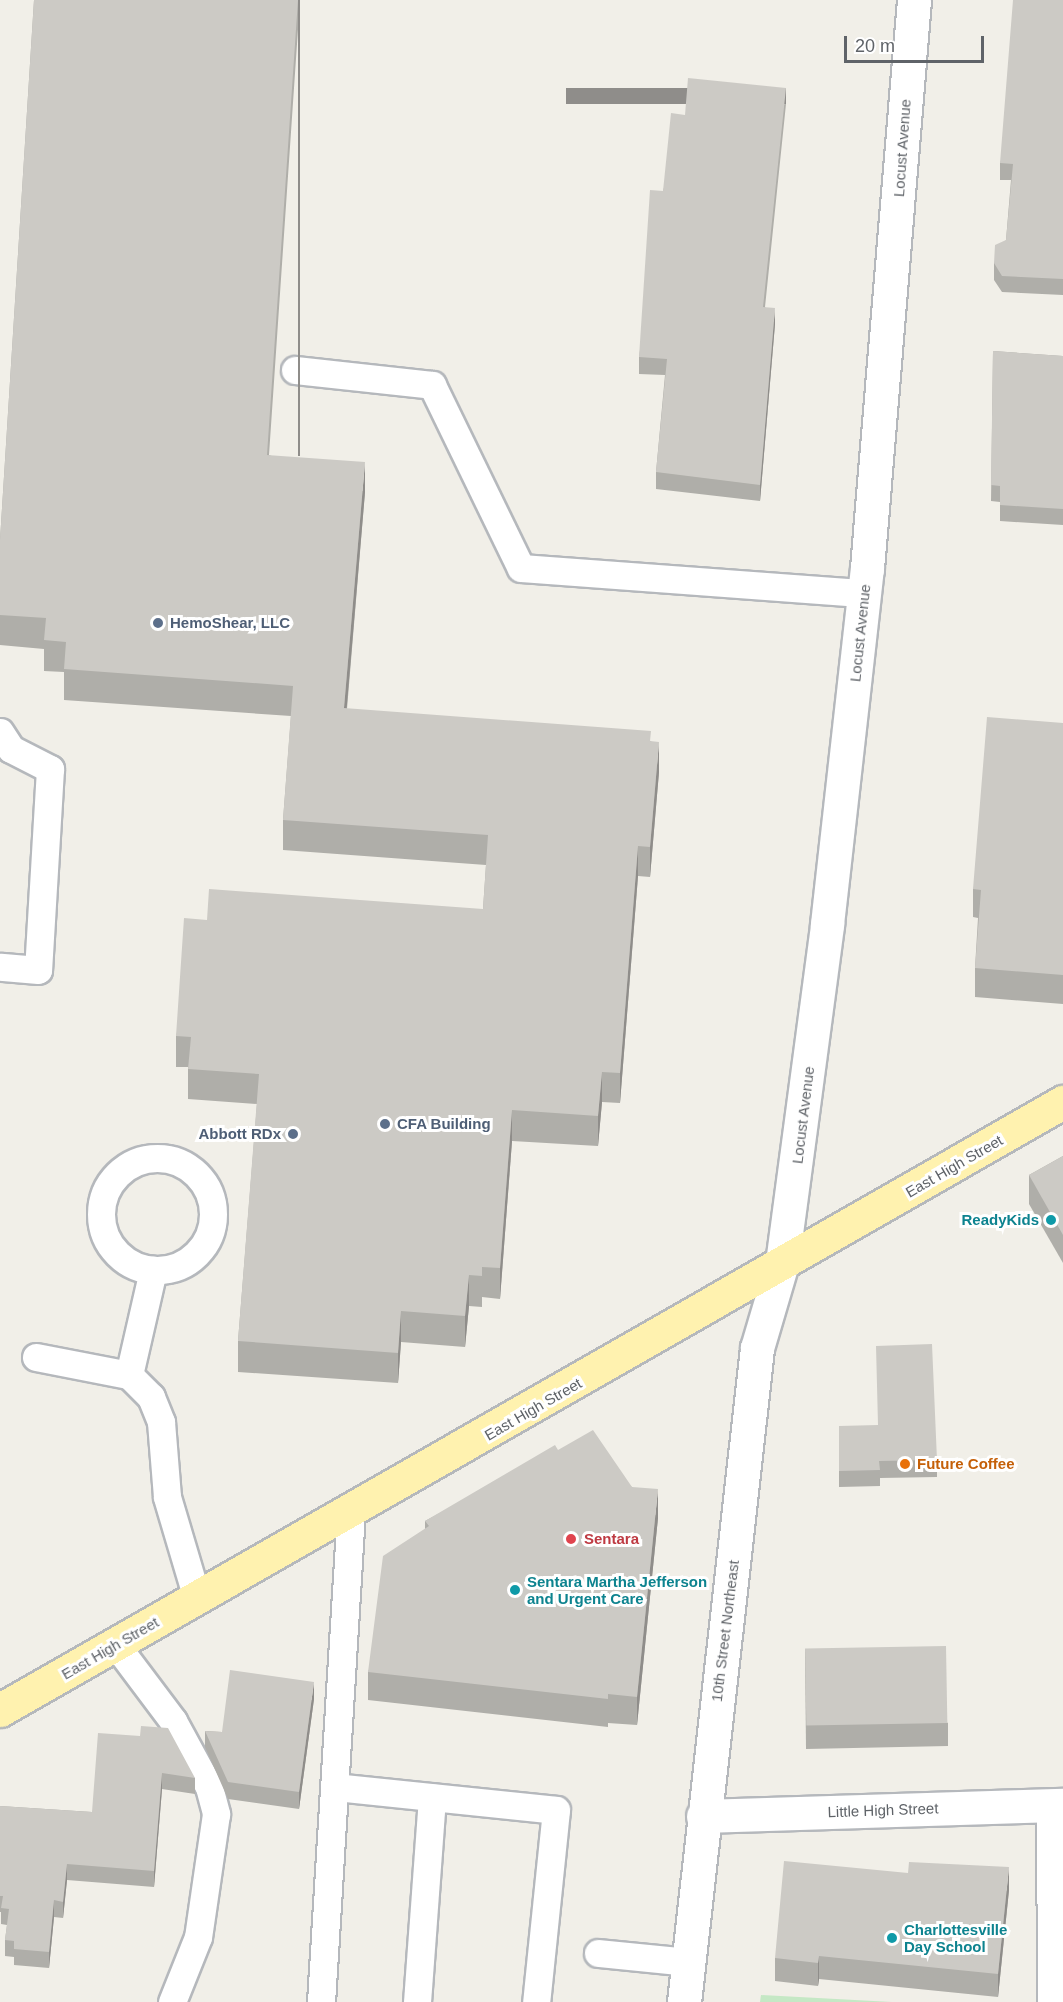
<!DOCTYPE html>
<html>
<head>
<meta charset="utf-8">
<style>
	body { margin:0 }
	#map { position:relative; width:1063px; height:2002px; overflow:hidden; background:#f1efe8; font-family:Arial,sans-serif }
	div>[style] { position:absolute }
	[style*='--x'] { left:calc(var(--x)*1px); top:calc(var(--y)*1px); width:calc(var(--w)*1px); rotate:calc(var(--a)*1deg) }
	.green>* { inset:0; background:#c5e8c5 }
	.roads { filter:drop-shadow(2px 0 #b5b8bc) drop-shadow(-2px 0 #b5b8bc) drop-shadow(0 2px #b5b8bc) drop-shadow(0 -2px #b5b8bc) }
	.service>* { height:27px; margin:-13.5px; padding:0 13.5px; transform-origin:13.5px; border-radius:13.5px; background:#fff }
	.service>.ring { margin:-13.5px; padding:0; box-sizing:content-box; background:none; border:27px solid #fff; border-radius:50% }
	.minor>* { height:33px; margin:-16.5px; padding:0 16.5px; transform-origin:16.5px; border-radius:16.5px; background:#fff }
	.tertiary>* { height:33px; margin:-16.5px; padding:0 16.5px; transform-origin:16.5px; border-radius:16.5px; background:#fff }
	.primary>* { height:33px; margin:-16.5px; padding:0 16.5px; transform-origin:16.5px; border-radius:16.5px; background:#fff2af }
	.wall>* { inset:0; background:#afaea9 }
	.shaded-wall>* { inset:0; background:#8f8d8a; transform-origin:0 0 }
	.building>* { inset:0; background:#cccac5; transform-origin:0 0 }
	.dots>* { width:16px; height:16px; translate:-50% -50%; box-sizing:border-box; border:3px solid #fff; border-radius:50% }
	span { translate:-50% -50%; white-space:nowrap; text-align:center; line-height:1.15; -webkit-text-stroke:6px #fff; paint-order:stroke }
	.street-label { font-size:15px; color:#5f6368 }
	.service-label { font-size:15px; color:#4e5e75; font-weight:700 }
	.left { translate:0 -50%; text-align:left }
	.right { translate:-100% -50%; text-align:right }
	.culture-label { font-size:15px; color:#0d838f; font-weight:700 }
	.food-label { font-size:15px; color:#c56008; font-weight:700 }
	.health-label { font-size:15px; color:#be3a42; font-weight:700 }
	.scale { position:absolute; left:844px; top:36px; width:140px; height:27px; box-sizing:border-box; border:3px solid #5f6368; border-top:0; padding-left:8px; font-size:18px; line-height:21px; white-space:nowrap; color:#5f6368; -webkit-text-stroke:4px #fff; paint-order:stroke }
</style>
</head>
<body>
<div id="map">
	<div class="green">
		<div style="clip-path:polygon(761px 1995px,892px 2002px,760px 2002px)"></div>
	</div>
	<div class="roads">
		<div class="service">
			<div style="--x:295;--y:370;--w:138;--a:6.2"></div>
			<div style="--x:432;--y:385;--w:203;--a:64.1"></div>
			<div style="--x:521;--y:568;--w:344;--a:4.2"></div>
			<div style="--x:0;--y:732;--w:20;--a:57"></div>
			<div style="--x:11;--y:749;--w:44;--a:27.1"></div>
			<div style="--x:50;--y:769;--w:201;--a:93.4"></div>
			<div style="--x:38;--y:970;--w:38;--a:-175"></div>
			<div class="ring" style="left:101px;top:1158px;width:85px;height:85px"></div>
			<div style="--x:36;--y:1357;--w:95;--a:11"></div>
			<div style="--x:129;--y:1375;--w:31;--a:45"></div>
			<div style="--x:151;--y:1397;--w:27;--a:68"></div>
			<div style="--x:161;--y:1422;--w:75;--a:85.4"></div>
			<div style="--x:167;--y:1497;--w:105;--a:73.5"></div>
			<div style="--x:129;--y:1375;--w:108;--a:-77.1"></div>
			<div style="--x:116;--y:1645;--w:95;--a:53.1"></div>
			<div style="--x:173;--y:1721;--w:75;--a:61.4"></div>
			<div style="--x:209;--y:1787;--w:28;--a:75"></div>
			<div style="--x:216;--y:1814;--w:124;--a:98.3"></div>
			<div style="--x:198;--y:1937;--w:70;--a:111.8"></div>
			<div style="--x:335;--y:1787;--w:222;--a:5.9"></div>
			<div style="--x:556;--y:1810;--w:193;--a:95.9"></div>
			<div style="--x:1050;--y:1805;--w:197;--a:89.7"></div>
			<div style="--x:598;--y:1953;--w:90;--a:5.7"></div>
			<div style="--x:321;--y:2002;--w:492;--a:-86.5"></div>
			<div style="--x:417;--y:2002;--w:205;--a:-85.8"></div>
		</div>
		<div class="minor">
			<div style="--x:703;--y:1816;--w:360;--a:-1.8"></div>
		</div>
		<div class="tertiary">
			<div style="--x:684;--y:2002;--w:658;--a:-83.63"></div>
			<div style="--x:757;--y:1348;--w:89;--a:-73.6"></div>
			<div style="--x:782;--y:1263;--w:342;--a:-82.4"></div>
			<div style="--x:827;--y:924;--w:358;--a:-83.6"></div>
			<div style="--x:867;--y:568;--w:570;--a:-85.27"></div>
		</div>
		<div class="primary">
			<div style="--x:0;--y:1710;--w:1225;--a:-29.77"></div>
		</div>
	</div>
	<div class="wall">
		<div style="clip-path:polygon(34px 0,300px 0,269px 455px,365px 492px,347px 709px,651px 741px,659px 772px,650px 877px,638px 876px,620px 1103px,602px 1102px,598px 1146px,512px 1141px,500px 1299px,482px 1297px,482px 1307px,469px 1306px,465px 1347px,401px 1342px,398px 1383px,238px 1372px,238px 1341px,257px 1104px,188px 1099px,188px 1067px,176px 1067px,176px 1036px,207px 920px,483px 909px,486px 865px,283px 850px,283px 820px,291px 716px,64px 700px,64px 672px,44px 671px,44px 649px,0 645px,0 540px)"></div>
		<div style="clip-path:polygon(1063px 0,1063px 295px,1002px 292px,994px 280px,994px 263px,1006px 240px,1011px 180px,1000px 180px,1000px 163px)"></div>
		<div style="clip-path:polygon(786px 104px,765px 307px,775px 324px,760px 501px,656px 489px,656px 472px,665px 375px,639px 374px,639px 357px,663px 191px,685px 115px)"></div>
		<div style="clip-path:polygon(993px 351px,1063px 356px,1063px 525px,1000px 521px,1000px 502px,991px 501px)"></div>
		<div style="clip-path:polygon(1063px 723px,1063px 1004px,975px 997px,975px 968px,978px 918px,973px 917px,973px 889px)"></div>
		<div style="clip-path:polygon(1063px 1156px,1063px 1263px,1029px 1204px,1029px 1175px)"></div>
		<div style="clip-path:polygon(839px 1426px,937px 1460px,937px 1477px,880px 1478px,880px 1486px,839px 1487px)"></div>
		<div style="clip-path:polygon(558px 1450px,632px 1487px,658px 1518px,637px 1725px,608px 1723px,608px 1727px,368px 1700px,368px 1672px,425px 1529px,425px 1521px)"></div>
		<div style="clip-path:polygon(805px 1649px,948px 1723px,948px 1746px,806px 1749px)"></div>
		<div style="clip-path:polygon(314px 1699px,299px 1809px,228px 1799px,205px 1747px,205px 1731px,222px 1732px)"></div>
		<div style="clip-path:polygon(140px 1736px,195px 1778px,195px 1794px,162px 1789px,154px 1887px,67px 1880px,63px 1918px,54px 1917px,49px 1968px,14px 1965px,14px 1957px,5px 1956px,5px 1940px,7px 1925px,1px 1924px,1px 1912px,0 1912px,0 1806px,92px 1812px)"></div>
		<div style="clip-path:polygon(1009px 1890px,998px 1997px,819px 1979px,818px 1986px,775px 1981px,775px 1958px)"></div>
	</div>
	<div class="shaded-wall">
		<div style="left:298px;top:0;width:2px;height:456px"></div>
		<div style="left:786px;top:88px;width:16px;height:220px;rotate:90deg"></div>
		<div style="clip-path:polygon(775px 308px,775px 324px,760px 501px,760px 485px)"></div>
		<div style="clip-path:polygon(365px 462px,365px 492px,344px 739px,344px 708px)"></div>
		<div style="clip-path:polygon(659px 742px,659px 772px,650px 877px,650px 847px)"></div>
		<div style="clip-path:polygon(638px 846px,638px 876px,620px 1103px,620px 1073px)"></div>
		<div style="clip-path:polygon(602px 1072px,602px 1102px,598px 1146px,598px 1116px)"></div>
		<div style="clip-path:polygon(512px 1110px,512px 1141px,500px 1299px,500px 1268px)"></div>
		<div style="clip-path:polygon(469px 1275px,469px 1306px,465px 1347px,465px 1316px)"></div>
		<div style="clip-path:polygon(401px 1311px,401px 1342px,398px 1383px,398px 1353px)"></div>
		<div style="clip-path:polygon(658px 1489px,658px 1518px,637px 1725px,637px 1697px)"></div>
		<div style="clip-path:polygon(314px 1682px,314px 1699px,299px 1809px,299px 1792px)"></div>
		<div style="clip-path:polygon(162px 1773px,162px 1789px,154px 1887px,154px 1871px)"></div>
		<div style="clip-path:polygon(67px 1864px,67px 1880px,63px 1918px,63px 1902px)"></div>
		<div style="clip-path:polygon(1009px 1867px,1009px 1890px,998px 1997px,998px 1974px)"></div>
		<div style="clip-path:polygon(54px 1900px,54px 1917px,49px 1968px,49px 1952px)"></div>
		<div style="clip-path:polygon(819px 1956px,819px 1979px,818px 1986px,818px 1963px)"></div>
	</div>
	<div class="building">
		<div style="clip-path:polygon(34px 0,298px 0,267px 455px,365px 462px,344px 708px,651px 731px,650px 741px,659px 742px,650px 847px,638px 846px,620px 1073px,602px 1072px,598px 1116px,512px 1110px,500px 1268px,482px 1267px,482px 1276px,469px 1275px,465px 1316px,401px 1311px,398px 1353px,238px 1341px,259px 1074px,188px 1069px,191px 1037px,176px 1036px,184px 918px,207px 920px,209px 889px,483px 909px,488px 835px,283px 820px,293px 686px,64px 669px,66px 642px,44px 640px,46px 618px,0 615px,0 540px)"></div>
		<div style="clip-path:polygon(1013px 0,1063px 0,1063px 279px,1002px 276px,994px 263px,995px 245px,1006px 240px,1013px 164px,1000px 163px)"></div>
		<div style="clip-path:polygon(688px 78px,786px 88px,763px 307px,775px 308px,760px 485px,656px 472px,667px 359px,639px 357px,650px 190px,663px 191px,671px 113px,685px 115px)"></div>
		<div style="clip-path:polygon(993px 351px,1063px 356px,1063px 509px,1000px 505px,1000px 486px,991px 485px)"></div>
		<div style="clip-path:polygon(987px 717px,1063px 723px,1063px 975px,975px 968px,981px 890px,973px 889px)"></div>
		<div style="clip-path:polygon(1063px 1156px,1063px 1235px,1029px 1175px)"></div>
		<div style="clip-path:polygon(932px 1344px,937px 1460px,879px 1461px,880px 1470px,839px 1471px,839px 1426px,878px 1425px,876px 1346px)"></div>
		<div style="clip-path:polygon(593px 1430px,632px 1487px,658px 1489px,637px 1697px,608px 1694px,608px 1699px,368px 1672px,383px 1556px,429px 1526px,425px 1521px,555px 1445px,558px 1450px)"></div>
		<div style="left:946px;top:1646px;width:77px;height:141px;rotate:89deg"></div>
		<div style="clip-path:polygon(230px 1670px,314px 1682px,299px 1792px,228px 1782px,205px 1731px,222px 1732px)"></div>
		<div style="clip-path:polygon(141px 1726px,168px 1728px,195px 1778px,162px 1773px,154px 1871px,67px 1864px,63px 1902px,54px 1900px,49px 1952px,14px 1949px,14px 1941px,5px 1940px,9px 1909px,1px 1908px,3px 1896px,0 1896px,0 1806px,92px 1812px,98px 1733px,140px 1736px)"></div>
		<div style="clip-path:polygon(784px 1861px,908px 1873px,909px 1862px,1009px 1867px,998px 1974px,819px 1956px,818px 1963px,775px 1958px)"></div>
	</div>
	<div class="dots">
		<div style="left:158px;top:623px;background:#5c6f8a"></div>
		<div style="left:385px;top:1124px;background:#5c6f8a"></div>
		<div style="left:293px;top:1134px;background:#5c6f8a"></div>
		<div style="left:1051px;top:1220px;background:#0f9aa8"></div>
		<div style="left:905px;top:1464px;background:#e8710a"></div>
		<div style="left:571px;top:1539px;background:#e0444e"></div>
		<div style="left:515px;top:1590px;background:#0f9aa8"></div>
		<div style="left:892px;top:1938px;background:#0f9aa8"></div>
	</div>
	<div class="street-label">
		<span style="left:902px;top:148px;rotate:-86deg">Locust Avenue</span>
		<span style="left:860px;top:633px;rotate:-84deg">Locust Avenue</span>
		<span style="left:803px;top:1115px;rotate:-83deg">Locust Avenue</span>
		<span style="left:954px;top:1166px;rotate:-30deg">East High Street</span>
		<span style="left:533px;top:1409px;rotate:-30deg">East High Street</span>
		<span style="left:725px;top:1631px;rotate:-83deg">10th Street Northeast</span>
		<span style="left:110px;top:1648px;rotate:-30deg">East High Street</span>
		<span style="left:883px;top:1810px;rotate:-2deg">Little High Street</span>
	</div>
	<div class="service-label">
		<span class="left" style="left:170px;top:623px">HemoShear, LLC</span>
		<span class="left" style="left:397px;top:1124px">CFA Building</span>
		<span class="right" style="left:281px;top:1134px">Abbott RDx</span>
	</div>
	<div class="culture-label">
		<span class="right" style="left:1039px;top:1220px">ReadyKids</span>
		<span class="left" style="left:527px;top:1590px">Sentara Martha Jefferson<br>and Urgent Care</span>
		<span class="left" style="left:904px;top:1938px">Charlottesville<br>Day School</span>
	</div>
	<div class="food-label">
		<span class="left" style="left:917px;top:1464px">Future Coffee</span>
	</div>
	<div class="health-label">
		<span class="left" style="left:584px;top:1539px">Sentara</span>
	</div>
	<div class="scale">20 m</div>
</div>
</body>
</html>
